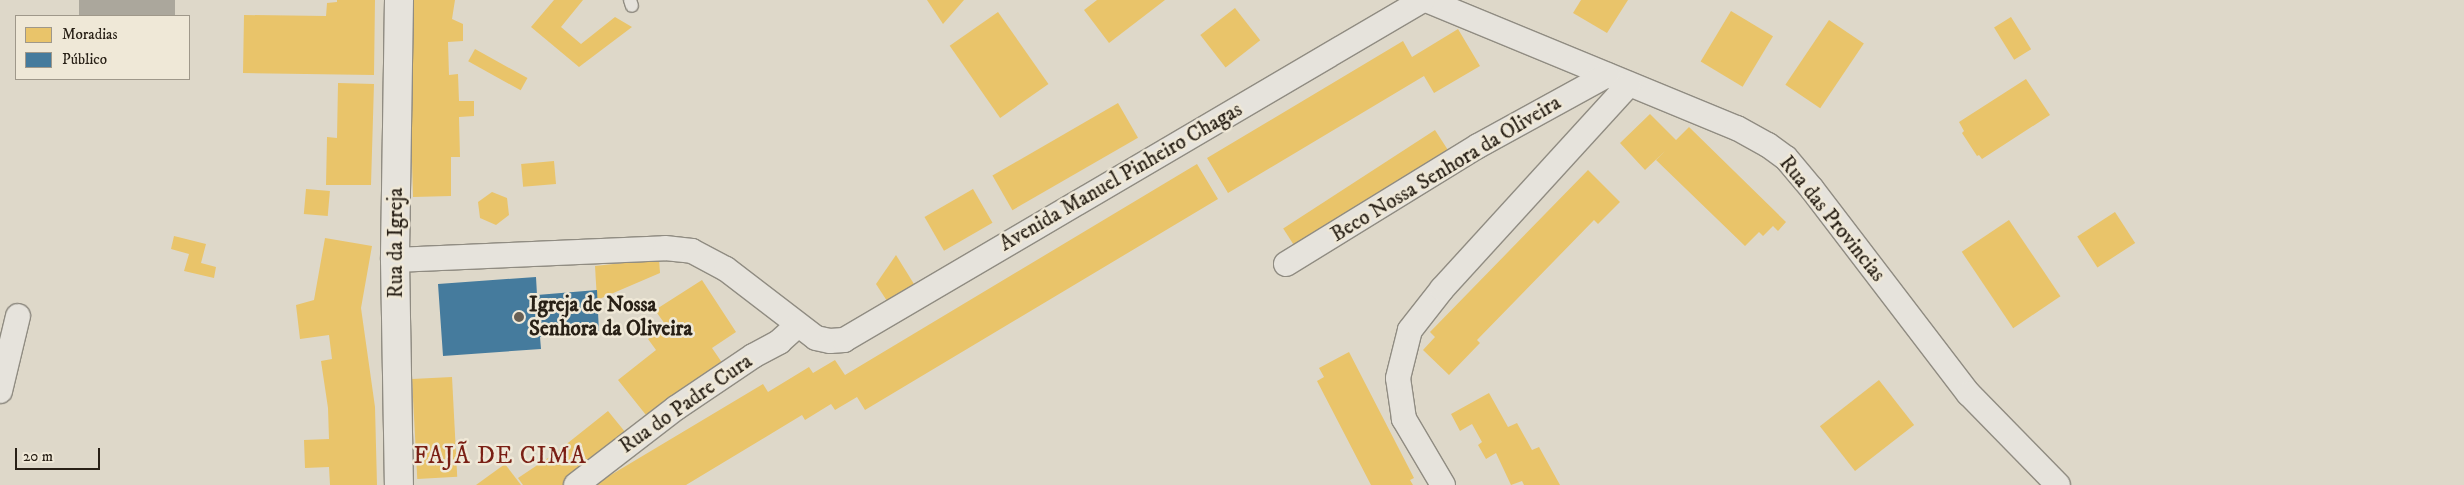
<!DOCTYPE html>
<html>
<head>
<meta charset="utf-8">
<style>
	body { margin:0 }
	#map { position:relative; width:2464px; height:485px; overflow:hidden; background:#ded8c9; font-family:"IM FELL DW Pica",serif }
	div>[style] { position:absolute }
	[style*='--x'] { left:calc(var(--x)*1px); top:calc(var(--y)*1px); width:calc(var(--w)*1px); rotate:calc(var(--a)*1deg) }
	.homes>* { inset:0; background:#e9c46a; transform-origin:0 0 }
	.public>* { inset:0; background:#457b9d }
	.building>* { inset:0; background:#aba79c; transform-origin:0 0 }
	.roads { filter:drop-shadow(1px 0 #908c82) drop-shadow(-1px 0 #908c82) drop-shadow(0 1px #908c82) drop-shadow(0 -1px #908c82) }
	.lane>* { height:12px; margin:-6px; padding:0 6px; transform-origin:6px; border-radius:6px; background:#e6e3dc }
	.street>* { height:24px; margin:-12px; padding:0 12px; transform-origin:12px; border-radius:12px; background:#e6e3dc }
	.secondary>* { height:28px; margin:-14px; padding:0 14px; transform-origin:14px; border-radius:14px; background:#e6e3dc }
	.dots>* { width:14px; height:14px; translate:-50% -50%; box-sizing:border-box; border:2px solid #efe8d7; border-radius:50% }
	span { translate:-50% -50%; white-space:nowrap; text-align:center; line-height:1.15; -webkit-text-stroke:5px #efe8d7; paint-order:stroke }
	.street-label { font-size:21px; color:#282016 }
	.poi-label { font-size:21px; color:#282016; font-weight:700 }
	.left { translate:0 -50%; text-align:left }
	.quarter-label { font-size:24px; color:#7a1f14; letter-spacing:1px }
	.legend { position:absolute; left:15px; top:15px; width:175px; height:65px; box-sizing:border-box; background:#efe8d7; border:1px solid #9f988a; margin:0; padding:6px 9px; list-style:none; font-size:15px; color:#282016 }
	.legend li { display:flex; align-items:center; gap:10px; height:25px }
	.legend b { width:25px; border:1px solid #9f988a }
	.scale { position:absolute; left:15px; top:448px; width:85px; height:22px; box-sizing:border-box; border:2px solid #282016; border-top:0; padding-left:6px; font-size:15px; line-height:18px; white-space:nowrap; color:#282016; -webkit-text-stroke:4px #efe8d7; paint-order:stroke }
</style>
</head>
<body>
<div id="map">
	<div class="homes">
		<div style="clip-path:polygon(337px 0,375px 0,374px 75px,243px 73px,244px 15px,326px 16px,327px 3px,337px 2px)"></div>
		<div style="clip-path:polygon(409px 0,455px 0,452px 19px,463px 24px,463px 41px,448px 42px,449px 75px,458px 74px,459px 101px,474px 101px,474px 116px,459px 117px,460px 157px,451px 157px,451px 196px,413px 197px,408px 14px)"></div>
		<div style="clip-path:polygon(554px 0,583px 0,561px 27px,581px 44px,615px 17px,632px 27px,579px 67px,531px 27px)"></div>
		<div style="clip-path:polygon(927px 0,964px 0,943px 24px)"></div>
		<div style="clip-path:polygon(1097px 0,1165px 0,1109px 43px,1084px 10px)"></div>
		<div style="clip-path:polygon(1581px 0,1628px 0,1607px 33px,1573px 13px)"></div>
		<div style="left:1235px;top:8px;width:41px;height:44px;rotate:52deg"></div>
		<div style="left:1731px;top:11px;width:49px;height:59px;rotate:31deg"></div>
		<div style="left:998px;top:12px;width:88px;height:59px;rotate:55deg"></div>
		<div style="left:2011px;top:17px;width:38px;height:20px;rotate:58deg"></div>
		<div style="left:1829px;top:20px;width:42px;height:78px;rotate:34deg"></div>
		<div style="clip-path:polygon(1458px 29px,1480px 66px,1434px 93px,1424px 76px,1228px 193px,1207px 158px,1403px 41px,1412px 57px)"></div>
		<div style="left:475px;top:49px;width:60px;height:14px;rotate:29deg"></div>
		<div style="clip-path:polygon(2026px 79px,2050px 115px,1982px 159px,1979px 155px,1977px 156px,1962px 133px,1964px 131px,1959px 122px)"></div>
		<div style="clip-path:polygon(338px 83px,374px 84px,371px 185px,326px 185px,327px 137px,337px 138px)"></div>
		<div style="left:1118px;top:103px;width:40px;height:145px;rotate:60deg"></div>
		<div style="clip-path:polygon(1650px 114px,1676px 140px,1689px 127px,1786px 222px,1778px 231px,1773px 226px,1763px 236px,1759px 232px,1745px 246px,1656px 160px,1665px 151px,1645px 170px,1620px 143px)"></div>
		<div style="left:1435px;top:130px;width:27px;height:181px;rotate:57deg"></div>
		<div style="left:554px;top:161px;width:23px;height:33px;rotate:85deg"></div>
		<div style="clip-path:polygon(1197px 164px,1218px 199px,865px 410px,857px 397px,835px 410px,831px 404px,805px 420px,802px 415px,686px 485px,594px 485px,763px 384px,768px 392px,809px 367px,813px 373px,835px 360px,845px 375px)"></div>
		<div style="clip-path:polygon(1588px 170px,1620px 202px,1598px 224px,1594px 220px,1477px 340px,1480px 343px,1449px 375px,1423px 350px,1435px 337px,1430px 332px)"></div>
		<div style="left:306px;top:189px;width:24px;height:25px;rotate:5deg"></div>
		<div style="left:973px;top:189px;width:39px;height:56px;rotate:60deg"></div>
		<div style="clip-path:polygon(492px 192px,507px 198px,509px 215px,496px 225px,480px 218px,478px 202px)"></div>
		<div style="left:2115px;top:212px;width:37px;height:45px;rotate:57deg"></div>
		<div style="left:2009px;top:220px;width:92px;height:57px;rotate:56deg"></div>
		<div style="clip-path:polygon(174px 236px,206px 244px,201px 263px,216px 267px,214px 278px,184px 271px,189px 254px,171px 249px)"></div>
		<div style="clip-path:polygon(325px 238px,372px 246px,361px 308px,375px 407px,377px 485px,330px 485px,329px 467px,305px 468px,304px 440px,329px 439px,328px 408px,321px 361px,332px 359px,329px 335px,300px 339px,296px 305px,314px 300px)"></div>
		<div style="clip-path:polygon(896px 255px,914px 284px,887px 301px,876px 284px)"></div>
		<div style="clip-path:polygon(659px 259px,660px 273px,597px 300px,595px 266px)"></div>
		<div style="clip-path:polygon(702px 280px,736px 332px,712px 348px,725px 367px,650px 420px,618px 380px,656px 350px,648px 339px,667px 327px,655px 310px)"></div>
		<div style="clip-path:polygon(1349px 352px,1414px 478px,1410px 480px,1413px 485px,1371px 485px,1317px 381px,1324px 377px,1319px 368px)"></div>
		<div style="left:452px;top:377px;width:100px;height:40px;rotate:87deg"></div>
		<div style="left:1879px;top:380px;width:57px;height:75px;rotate:52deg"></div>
		<div style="clip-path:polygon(1489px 393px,1508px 427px,1517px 423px,1532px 450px,1539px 447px,1560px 485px,1524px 485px,1522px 481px,1511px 485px,1496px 453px,1486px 459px,1478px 445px,1482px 442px,1472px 424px,1460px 431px,1451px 414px)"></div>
		<div style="clip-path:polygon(608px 411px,630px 438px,573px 485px,523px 485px,518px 478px,554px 454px)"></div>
		<div style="clip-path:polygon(505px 464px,521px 485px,476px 485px,487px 477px)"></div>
	</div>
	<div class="public">
		<div style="clip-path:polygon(536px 277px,537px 295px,597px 290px,599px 333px,540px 337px,541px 349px,443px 356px,438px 284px)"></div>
	</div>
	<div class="building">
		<div style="left:79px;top:0;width:96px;height:17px"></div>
	</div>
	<div class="roads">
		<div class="lane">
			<div style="--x:630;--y:0;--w:6;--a:72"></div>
		</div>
		<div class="street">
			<div style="--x:1426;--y:0;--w:336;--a:22.4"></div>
			<div style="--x:1737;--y:128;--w:35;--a:29"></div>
			<div style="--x:1768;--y:145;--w:22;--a:36"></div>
			<div style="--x:1786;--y:158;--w:40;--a:50"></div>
			<div style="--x:1812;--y:189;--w:258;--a:52.6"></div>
			<div style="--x:1969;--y:394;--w:127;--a:45.6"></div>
			<div style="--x:395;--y:260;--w:270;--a:-2.5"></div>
			<div style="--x:665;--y:248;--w:27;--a:6"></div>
			<div style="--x:692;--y:251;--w:38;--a:28"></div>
			<div style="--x:726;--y:269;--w:113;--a:37.5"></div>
			<div style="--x:816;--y:338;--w:14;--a:12"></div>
			<div style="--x:830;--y:341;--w:14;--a:-4"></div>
			<div style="--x:844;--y:340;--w:671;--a:-30.42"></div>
			<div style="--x:1286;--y:264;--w:225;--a:-31.6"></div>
			<div style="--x:1478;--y:146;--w:147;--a:-28.8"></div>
			<div style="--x:0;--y:391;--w:77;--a:-76.5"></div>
			<div style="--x:576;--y:485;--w:126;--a:-37.6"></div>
			<div style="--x:676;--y:408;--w:93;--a:-34"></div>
			<div style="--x:753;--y:356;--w:30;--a:-28"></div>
			<div style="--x:779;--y:342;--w:25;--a:-42"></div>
			<div style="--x:1443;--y:485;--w:77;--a:-120.6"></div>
			<div style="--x:1404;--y:419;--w:41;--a:-98.3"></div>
			<div style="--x:1398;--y:378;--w:49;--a:-76"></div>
			<div style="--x:1410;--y:330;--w:52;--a:-52"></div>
			<div style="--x:1442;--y:289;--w:277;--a:-47.6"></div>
		</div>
		<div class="secondary">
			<div style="--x:399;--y:0;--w:260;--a:90.9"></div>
			<div style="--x:395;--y:260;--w:225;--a:89"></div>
		</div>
	</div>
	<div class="dots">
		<div style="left:519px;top:317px;background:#686055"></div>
	</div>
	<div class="street-label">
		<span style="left:1446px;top:169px;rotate:-31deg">Beco Nossa Senhora da Oliveira</span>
		<span style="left:1121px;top:177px;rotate:-30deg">Avenida Manuel Pinheiro Chagas</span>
		<span style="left:1832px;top:219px;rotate:51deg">Rua das Provincias</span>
		<span style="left:396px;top:243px;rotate:-90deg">Rua da Igreja</span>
		<span style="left:686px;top:404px;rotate:-35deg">Rua do Padre Cura</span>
	</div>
	<div class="poi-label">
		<span class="left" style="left:529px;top:317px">Igreja de Nossa<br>Senhora da Oliveira</span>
	</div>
	<div class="quarter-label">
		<span style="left:500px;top:457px">FAJÃ DE CIMA</span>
	</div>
	<ul class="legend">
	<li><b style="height:14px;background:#e9c46a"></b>Moradias</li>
	<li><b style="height:14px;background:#457b9d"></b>Público</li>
	</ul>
	<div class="scale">20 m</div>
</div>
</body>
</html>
